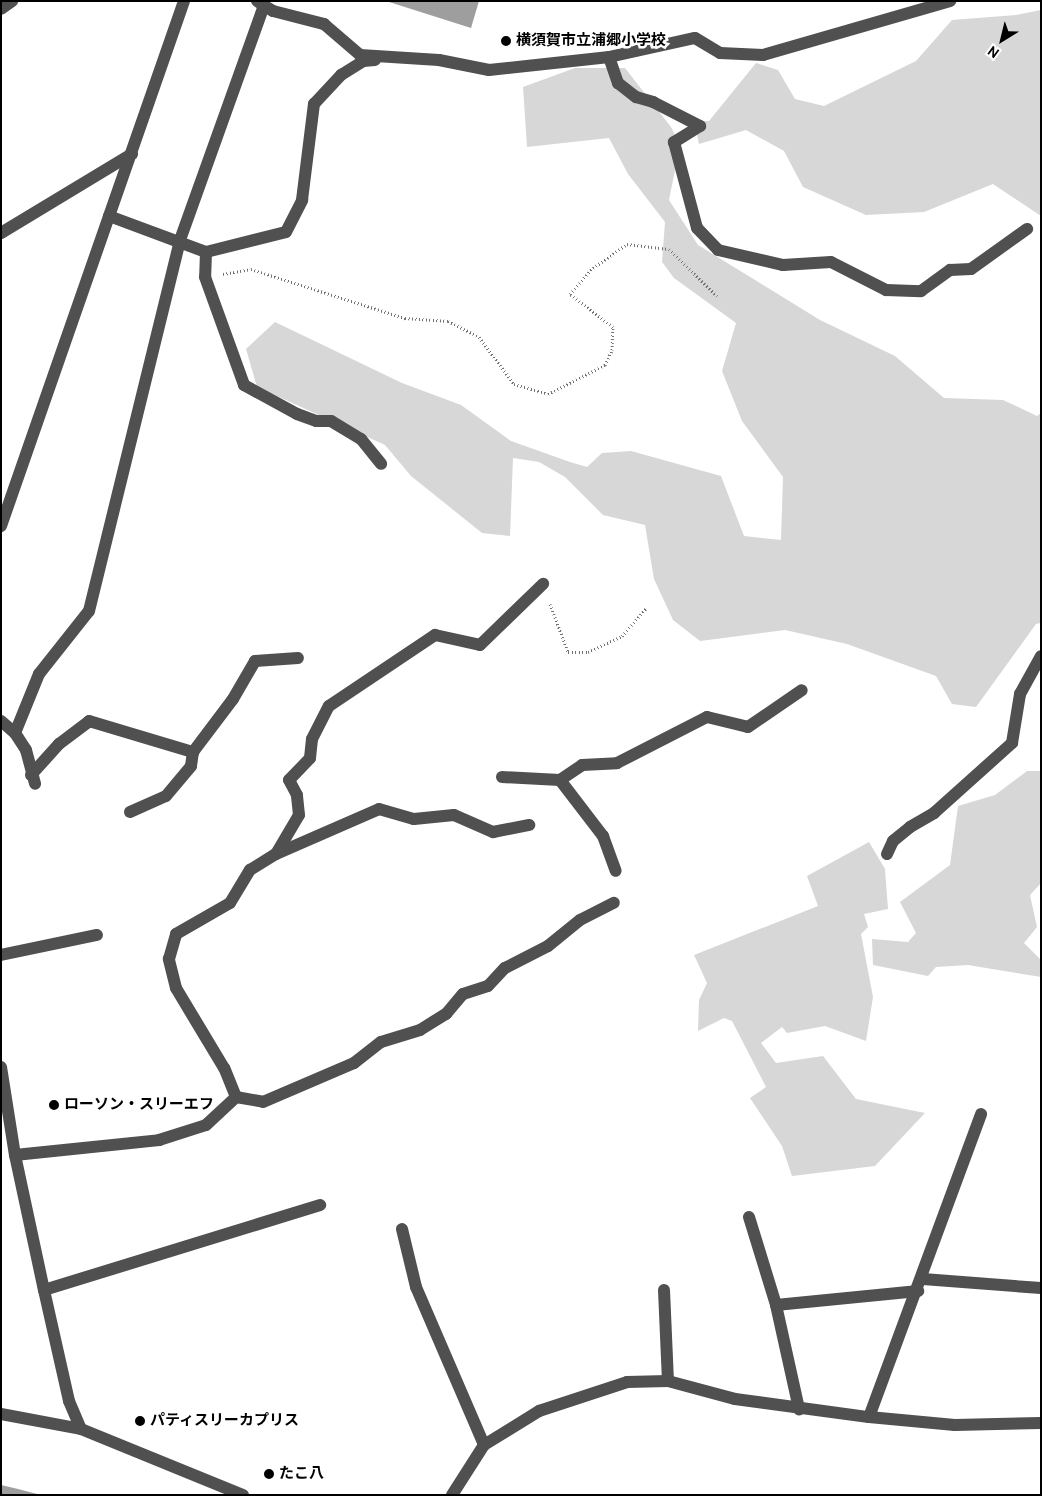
<!DOCTYPE html>
<html>
<head>
<meta charset="utf-8">
<style>
	body { margin:0 }
	#map { position:relative; width:1042px; height:1496px; overflow:hidden; background:#fff; font-family:Cabin,"Noto Sans JP",sans-serif }
	div>[style] { position:absolute }
	[style*='--x'] { left:calc(var(--x)*1px); top:calc(var(--y)*1px); width:calc(var(--w)*1px); rotate:calc(var(--a)*1deg) }
	.green>* { inset:0; background:#d7d7d7 }
	.water>* { inset:0; background:#9e9e9e }
	.path>* { height:3px; margin-top:-1.5px; transform-origin:0; background:repeating-linear-gradient(90deg,#727272 0 1px,transparent 0 3.5px) }
	.minor>* { height:12px; margin:-6px; padding:0 6px; transform-origin:6px; border-radius:6px; background:#505050 }
	.dots>* { width:14px; height:14px; translate:-50% -50%; box-sizing:border-box; border:2px solid #fff; border-radius:50% }
	span { translate:-50% -50%; white-space:nowrap; text-align:center; line-height:1.15; -webkit-text-stroke:5px #fff; paint-order:stroke }
	.poi-label { font-size:15px; color:#000; font-weight:700 }
	.left { translate:0 -50%; text-align:left }
	.frame { position:absolute; inset:0; border:2px solid #000; pointer-events:none }
	.north { position:absolute; left:977px; top:15px; width:50px; height:50px; -webkit-text-stroke:4px #fff; paint-order:stroke; rotate:216deg; font-size:14px; font-weight:700; line-height:20px; text-align:center; color:#000 }
	.north::after { content:''; display:block; margin:auto; width:18px; height:22px; background:#000; clip-path:polygon(50% 0,100% 100%,50% 72%,0 100%) }
</style>
</head>
<body>
<div id="map">
	<div class="green">
		<div style="clip-path:polygon(1041px 10px,1041px 216px,993px 184px,924px 212px,866px 215px,803px 187px,784px 151px,746px 130px,699px 144px,694px 121px,709px 121px,756px 63px,778px 70px,795px 99px,824px 106px,916px 61px,952px 20px,1016px 15px)"></div>
		<div style="clip-path:polygon(575px 68px,625px 68px,671px 127px,680px 145px,669px 200px,698px 245px,820px 320px,895px 356px,944px 398px,1003px 400px,1037px 416px,1041px 413px,1041px 623px,1036px 624px,976px 707px,952px 704px,936px 676px,847px 644px,785px 630px,700px 641px,673px 620px,654px 579px,645px 525px,603px 515px,565px 477px,539px 462px,513px 458px,510px 536px,482px 533px,411px 476px,385px 445px,257px 387px,246px 349px,275px 322px,402px 383px,461px 405px,511px 441px,570px 462px,587px 467px,602px 453px,631px 451px,721px 476px,744px 536px,781px 540px,783px 477px,742px 421px,722px 371px,736px 323px,674px 278px,662px 262px,665px 222px,628px 174px,609px 138px,527px 147px,523px 87px)"></div>
		<div style="clip-path:polygon(1027px 771px,1041px 771px,1041px 883px,1030px 895px,1037px 927px,1024px 943px,1041px 960px,1041px 977px,968px 965px,936px 967px,928px 976px,873px 965px,872px 939px,908px 942px,916px 933px,900px 902px,950px 865px,958px 806px,995px 795px)"></div>
		<div style="clip-path:polygon(869px 842px,885px 869px,888px 909px,864px 914px,868px 927px,861px 934px,873px 997px,866px 1041px,825px 1026px,787px 1033px,782px 1027px,761px 1043px,776px 1063px,823px 1056px,856px 1099px,925px 1113px,875px 1166px,792px 1176px,782px 1146px,750px 1098px,766px 1087px,732px 1021px,724px 1018px,698px 1031px,699px 1000px,707px 983px,694px 955px,818px 906px,807px 876px)"></div>
	</div>
	<div class="water">
		<div style="clip-path:polygon(386px 1px,479px 1px,471px 28px)"></div>
		<div style="clip-path:polygon(1px 1485px,18px 1489px,41px 1495px,1px 1495px)"></div>
	</div>
	<div class="path">
		<div style="--x:223;--y:274;--w:28;--a:-10"></div>
		<div style="--x:251;--y:269;--w:162;--a:17.7"></div>
		<div style="--x:405;--y:318;--w:43;--a:4"></div>
		<div style="--x:448;--y:321;--w:35;--a:27"></div>
		<div style="--x:479;--y:337;--w:59;--a:53.3"></div>
		<div style="--x:514;--y:384;--w:35;--a:16"></div>
		<div style="--x:548;--y:394;--w:64;--a:-27"></div>
		<div style="--x:605;--y:365;--w:17;--a:-65"></div>
		<div style="--x:612;--y:350;--w:23;--a:-88"></div>
		<div style="--x:613;--y:327;--w:54;--a:-142.5"></div>
		<div style="--x:570;--y:294;--w:35;--a:-49"></div>
		<div style="--x:593;--y:268;--w:42;--a:-35.2"></div>
		<div style="--x:627;--y:244;--w:42;--a:6.8"></div>
		<div style="--x:669;--y:249;--w:67;--a:44.4"></div>
		<div style="--x:550;--y:604;--w:51;--a:69.4"></div>
		<div style="--x:568;--y:652;--w:20;--a:0"></div>
		<div style="--x:588;--y:652;--w:38;--a:-25"></div>
		<div style="--x:622;--y:636;--w:38;--a:-49"></div>
	</div>
	<div class="minor">
		<div style="--x:257;--y:1;--w:19;--a:32"></div>
		<div style="--x:273;--y:11;--w:53;--a:14.3"></div>
		<div style="--x:324;--y:24;--w:48;--a:40.7"></div>
		<div style="--x:360;--y:55;--w:79;--a:3.6"></div>
		<div style="--x:439;--y:60;--w:51;--a:11.3"></div>
		<div style="--x:489;--y:70;--w:121;--a:-6.2"></div>
		<div style="--x:609;--y:57;--w:88;--a:-12.5"></div>
		<div style="--x:695;--y:38;--w:29;--a:31"></div>
		<div style="--x:720;--y:53;--w:43;--a:2.7"></div>
		<div style="--x:763;--y:55;--w:195;--a:-16.1"></div>
		<div style="--x:1;--y:9;--w:14;--a:-36"></div>
		<div style="--x:609;--y:57;--w:28;--a:71"></div>
		<div style="--x:618;--y:83;--w:23;--a:38"></div>
		<div style="--x:636;--y:97;--w:18;--a:16"></div>
		<div style="--x:653;--y:102;--w:53;--a:27.1"></div>
		<div style="--x:700;--y:126;--w:31;--a:148"></div>
		<div style="--x:674;--y:142;--w:89;--a:75"></div>
		<div style="--x:697;--y:228;--w:30;--a:46"></div>
		<div style="--x:718;--y:250;--w:67;--a:13"></div>
		<div style="--x:783;--y:265;--w:48;--a:-3.6"></div>
		<div style="--x:831;--y:262;--w:62;--a:27"></div>
		<div style="--x:886;--y:290;--w:35;--a:2"></div>
		<div style="--x:921;--y:291;--w:36;--a:-36"></div>
		<div style="--x:950;--y:270;--w:21;--a:-3"></div>
		<div style="--x:971;--y:269;--w:69;--a:-35.5"></div>
		<div style="--x:109;--y:216;--w:103;--a:20.4"></div>
		<div style="--x:206;--y:252;--w:25;--a:92"></div>
		<div style="--x:205;--y:277;--w:115;--a:70.1"></div>
		<div style="--x:244;--y:385;--w:60;--a:28.7"></div>
		<div style="--x:297;--y:414;--w:20;--a:20"></div>
		<div style="--x:316;--y:421;--w:15;--a:0"></div>
		<div style="--x:331;--y:421;--w:35;--a:31"></div>
		<div style="--x:361;--y:439;--w:32;--a:51"></div>
		<div style="--x:1;--y:233;--w:153;--a:-31.1"></div>
		<div style="--x:206;--y:252;--w:82;--a:-14"></div>
		<div style="--x:286;--y:232;--w:36;--a:-63"></div>
		<div style="--x:302;--y:200;--w:97;--a:-82.9"></div>
		<div style="--x:314;--y:104;--w:40;--a:-47"></div>
		<div style="--x:341;--y:75;--w:26;--a:-32"></div>
		<div style="--x:363;--y:61;--w:12;--a:-5"></div>
		<div style="--x:1;--y:526;--w:556;--a:-70.78"></div>
		<div style="--x:1;--y:721;--w:18;--a:41"></div>
		<div style="--x:15;--y:733;--w:64;--a:-67.9"></div>
		<div style="--x:39;--y:674;--w:80;--a:-51.6"></div>
		<div style="--x:89;--y:611;--w:382;--a:-76.2"></div>
		<div style="--x:180;--y:240;--w:250;--a:-70.3"></div>
		<div style="--x:15;--y:733;--w:20;--a:57"></div>
		<div style="--x:26;--y:750;--w:35;--a:75"></div>
		<div style="--x:31;--y:775;--w:42;--a:-47.9"></div>
		<div style="--x:59;--y:744;--w:38;--a:-37"></div>
		<div style="--x:89;--y:721;--w:109;--a:16.6"></div>
		<div style="--x:193;--y:752;--w:66;--a:-53"></div>
		<div style="--x:233;--y:699;--w:44;--a:-59.9"></div>
		<div style="--x:255;--y:661;--w:43;--a:-4"></div>
		<div style="--x:502;--y:777;--w:58;--a:3"></div>
		<div style="--x:560;--y:780;--w:71;--a:52.5"></div>
		<div style="--x:603;--y:836;--w:37;--a:70"></div>
		<div style="--x:560;--y:780;--w:27;--a:-34"></div>
		<div style="--x:582;--y:765;--w:35;--a:-3"></div>
		<div style="--x:617;--y:763;--w:101;--a:-27.1"></div>
		<div style="--x:707;--y:717;--w:42;--a:13.7"></div>
		<div style="--x:748;--y:727;--w:65;--a:-34.4"></div>
		<div style="--x:130;--y:812;--w:39;--a:-24"></div>
		<div style="--x:166;--y:796;--w:39;--a:-50"></div>
		<div style="--x:191;--y:766;--w:14;--a:-82"></div>
		<div style="--x:276;--y:854;--w:112;--a:-23.6"></div>
		<div style="--x:379;--y:809;--w:36;--a:16"></div>
		<div style="--x:414;--y:819;--w:40;--a:-5.7"></div>
		<div style="--x:454;--y:815;--w:43;--a:23.6"></div>
		<div style="--x:493;--y:832;--w:37;--a:-11"></div>
		<div style="--x:887;--y:854;--w:14;--a:-65"></div>
		<div style="--x:893;--y:841;--w:22;--a:-39"></div>
		<div style="--x:910;--y:827;--w:28;--a:-30"></div>
		<div style="--x:934;--y:813;--w:105;--a:-41.9"></div>
		<div style="--x:1012;--y:743;--w:50;--a:-80.7"></div>
		<div style="--x:1020;--y:694;--w:43;--a:-61.1"></div>
		<div style="--x:1;--y:955;--w:98;--a:-11.8"></div>
		<div style="--x:1;--y:1067;--w:89;--a:81"></div>
		<div style="--x:15;--y:1155;--w:138;--a:77.9"></div>
		<div style="--x:44;--y:1290;--w:114;--a:77.3"></div>
		<div style="--x:69;--y:1401;--w:30;--a:67"></div>
		<div style="--x:236;--y:1097;--w:31;--a:-112"></div>
		<div style="--x:224;--y:1068;--w:93;--a:-121"></div>
		<div style="--x:176;--y:988;--w:30;--a:-104"></div>
		<div style="--x:169;--y:959;--w:26;--a:-74"></div>
		<div style="--x:176;--y:934;--w:62;--a:-29.9"></div>
		<div style="--x:230;--y:903;--w:39;--a:-59"></div>
		<div style="--x:250;--y:870;--w:31;--a:-32"></div>
		<div style="--x:276;--y:854;--w:45;--a:-59.5"></div>
		<div style="--x:299;--y:815;--w:20;--a:-96"></div>
		<div style="--x:297;--y:795;--w:17;--a:-118"></div>
		<div style="--x:289;--y:780;--w:30;--a:-46"></div>
		<div style="--x:310;--y:758;--w:19;--a:-84"></div>
		<div style="--x:312;--y:739;--w:37;--a:-63"></div>
		<div style="--x:329;--y:706;--w:128;--a:-33.8"></div>
		<div style="--x:435;--y:635;--w:46;--a:12.5"></div>
		<div style="--x:480;--y:645;--w:88;--a:-44.1"></div>
		<div style="--x:15;--y:1155;--w:145;--a:-5.9"></div>
		<div style="--x:159;--y:1140;--w:49;--a:-17.7"></div>
		<div style="--x:206;--y:1125;--w:41;--a:-43"></div>
		<div style="--x:236;--y:1097;--w:27;--a:10"></div>
		<div style="--x:263;--y:1102;--w:99;--a:-23.2"></div>
		<div style="--x:354;--y:1063;--w:34;--a:-38"></div>
		<div style="--x:381;--y:1042;--w:41;--a:-17.1"></div>
		<div style="--x:420;--y:1030;--w:31;--a:-32"></div>
		<div style="--x:446;--y:1014;--w:26;--a:-50"></div>
		<div style="--x:463;--y:994;--w:26;--a:-18"></div>
		<div style="--x:488;--y:986;--w:25;--a:-47"></div>
		<div style="--x:505;--y:968;--w:48;--a:-27.1"></div>
		<div style="--x:548;--y:946;--w:41;--a:-39.1"></div>
		<div style="--x:580;--y:920;--w:38;--a:-27"></div>
		<div style="--x:749;--y:1217;--w:92;--a:72.9"></div>
		<div style="--x:776;--y:1305;--w:107;--a:77.5"></div>
		<div style="--x:402;--y:1229;--w:60;--a:76.4"></div>
		<div style="--x:416;--y:1287;--w:172;--a:66.7"></div>
		<div style="--x:923;--y:1279;--w:118;--a:4.4"></div>
		<div style="--x:44;--y:1290;--w:289;--a:-17.1"></div>
		<div style="--x:664;--y:1290;--w:91;--a:87.5"></div>
		<div style="--x:776;--y:1305;--w:143;--a:-5.6"></div>
		<div style="--x:1;--y:1414;--w:81;--a:10.6"></div>
		<div style="--x:81;--y:1429;--w:175;--a:22.2"></div>
		<div style="--x:869;--y:1417;--w:323;--a:-69.7"></div>
		<div style="--x:452;--y:1495;--w:59;--a:-57.4"></div>
		<div style="--x:484;--y:1445;--w:65;--a:-31.7"></div>
		<div style="--x:539;--y:1411;--w:93;--a:-18.2"></div>
		<div style="--x:627;--y:1382;--w:41;--a:-1.4"></div>
		<div style="--x:668;--y:1381;--w:69;--a:15"></div>
		<div style="--x:735;--y:1399;--w:135;--a:7.7"></div>
		<div style="--x:869;--y:1417;--w:86;--a:5.3"></div>
		<div style="--x:955;--y:1425;--w:86;--a:-1.3"></div>
	</div>
	<div class="dots">
		<div style="left:506px;top:41px;background:#000"></div>
		<div style="left:54px;top:1105px;background:#000"></div>
		<div style="left:140px;top:1421px;background:#000"></div>
		<div style="left:269px;top:1474px;background:#000"></div>
	</div>
	<div class="poi-label">
		<span class="left" style="left:516px;top:41px">横須賀市立浦郷小学校</span>
		<span class="left" style="left:64px;top:1105px">ローソン・スリーエフ</span>
		<span class="left" style="left:150px;top:1421px">パティスリーカプリス</span>
		<span class="left" style="left:279px;top:1474px">たこ八</span>
	</div>
	<div class="frame"></div>
	<div class="north">N</div>
</div>
</body>
</html>
